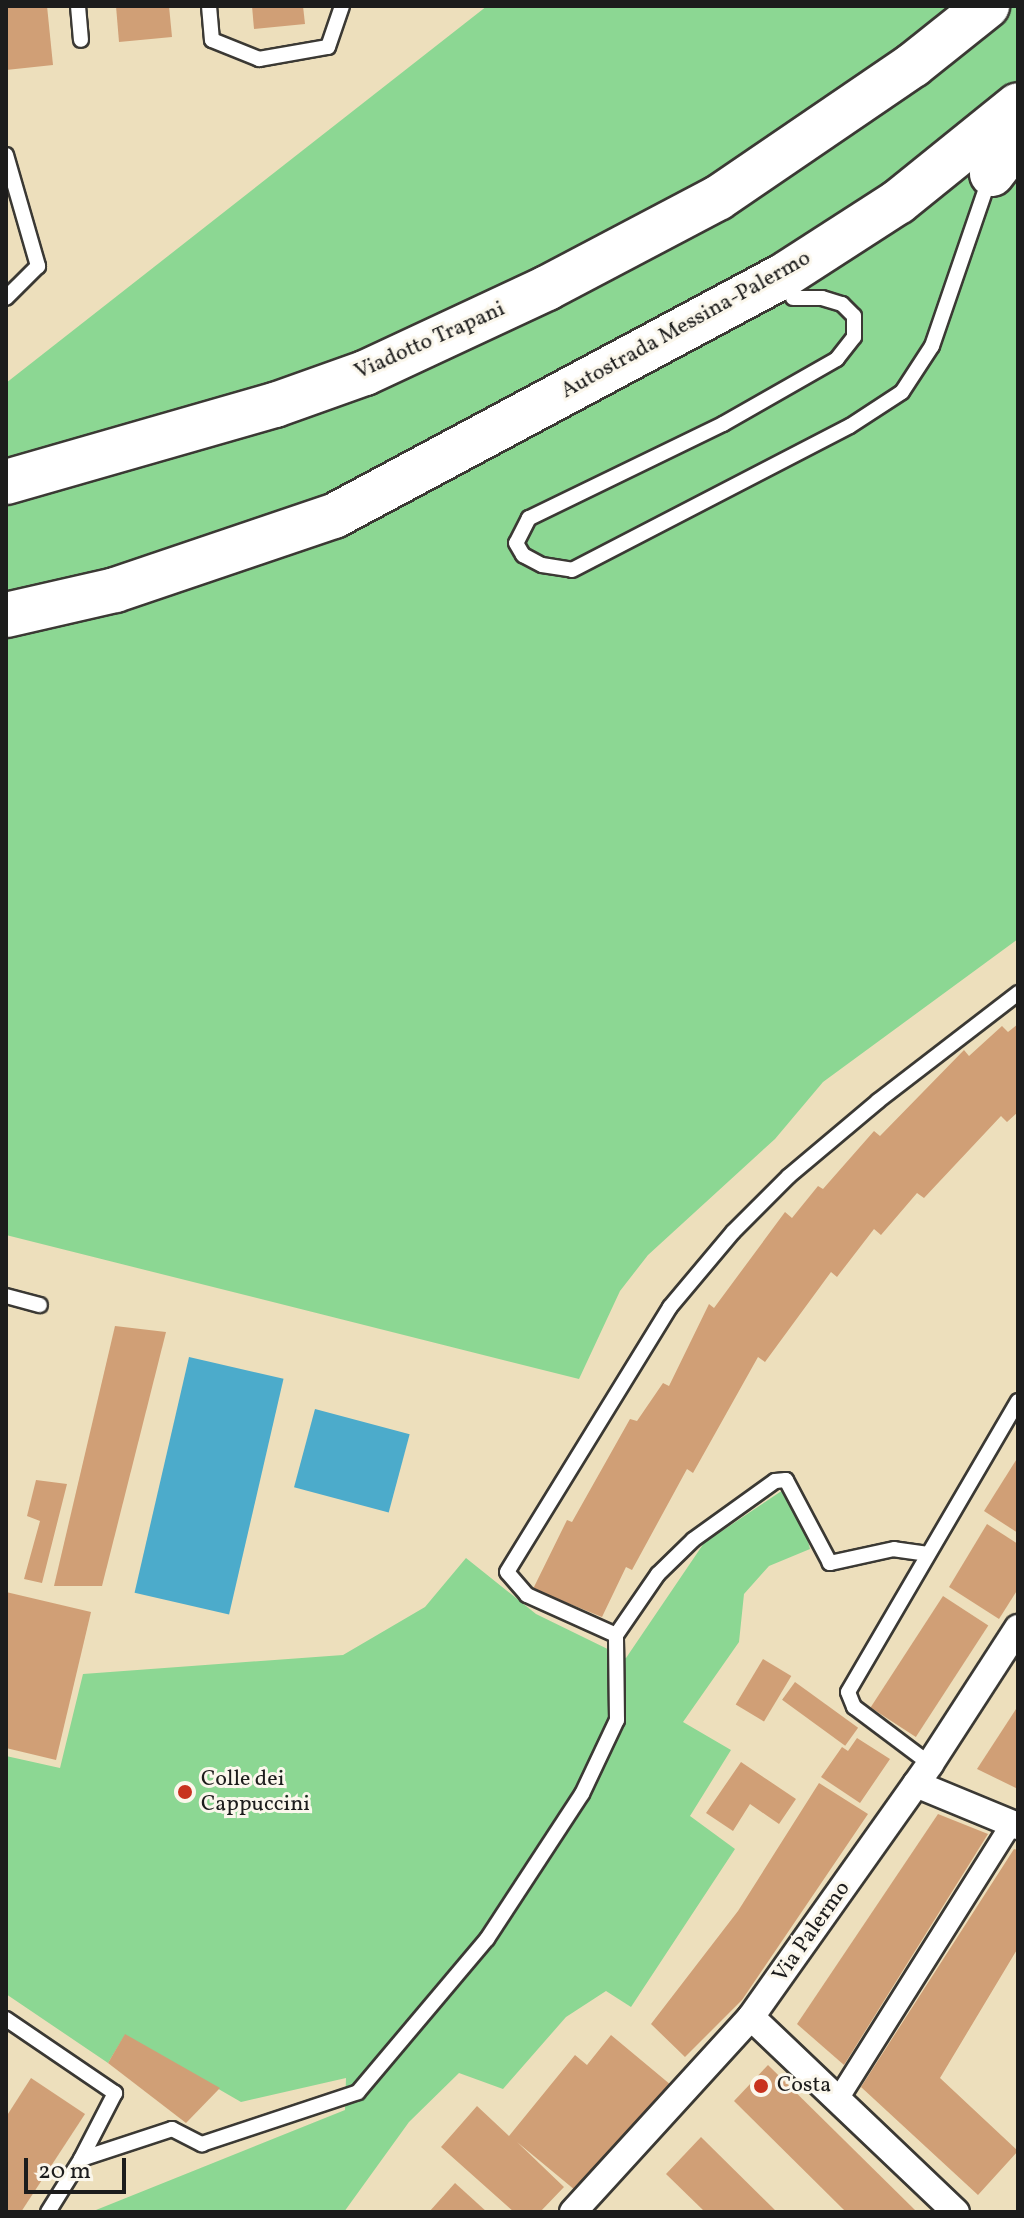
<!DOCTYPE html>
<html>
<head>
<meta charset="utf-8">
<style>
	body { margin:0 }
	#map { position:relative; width:1024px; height:2218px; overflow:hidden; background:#eddfbc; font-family:Vollkorn,serif }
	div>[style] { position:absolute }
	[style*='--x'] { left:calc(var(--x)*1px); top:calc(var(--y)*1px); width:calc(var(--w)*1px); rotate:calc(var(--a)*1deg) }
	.green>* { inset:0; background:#8cd793 }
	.water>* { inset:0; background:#4cabcb; transform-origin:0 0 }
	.building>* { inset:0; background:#d09f76; transform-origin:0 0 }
	.roads { filter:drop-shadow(2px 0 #3b3934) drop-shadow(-2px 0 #3b3934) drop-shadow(0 2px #3b3934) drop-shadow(0 -2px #3b3934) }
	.service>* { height:14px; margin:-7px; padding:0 7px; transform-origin:7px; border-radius:7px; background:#fff }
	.pedestrian>* { height:20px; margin:-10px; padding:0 10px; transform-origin:10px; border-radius:10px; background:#fff }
	.minor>* { height:26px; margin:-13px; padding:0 13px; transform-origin:13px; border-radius:13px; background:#fff }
	.motorway>* { height:44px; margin:-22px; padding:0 22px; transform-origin:22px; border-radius:22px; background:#fff }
	.dots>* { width:22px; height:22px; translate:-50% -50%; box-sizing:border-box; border:4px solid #fbf7ec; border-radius:50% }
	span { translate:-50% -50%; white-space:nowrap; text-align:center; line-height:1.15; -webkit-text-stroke:6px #fbf7ec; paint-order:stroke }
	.street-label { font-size:22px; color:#1c1c1c }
	.poi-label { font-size:22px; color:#1c1c1c }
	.left { translate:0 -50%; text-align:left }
	.frame { position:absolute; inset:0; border:8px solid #1c1c1c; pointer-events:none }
	.scale { position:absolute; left:24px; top:2158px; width:102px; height:36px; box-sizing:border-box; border:4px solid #1c1c1c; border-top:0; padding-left:10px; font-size:24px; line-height:28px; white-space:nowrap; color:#1c1c1c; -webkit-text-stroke:6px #fbf7ec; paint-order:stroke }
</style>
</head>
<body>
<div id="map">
	<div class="green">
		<div style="clip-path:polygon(487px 6px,1018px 6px,1018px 939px,823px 1082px,775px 1139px,648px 1255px,620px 1291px,579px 1379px,6px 1235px,6px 383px)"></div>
		<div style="clip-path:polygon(783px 1490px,804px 1525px,810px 1549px,769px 1566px,744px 1594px,739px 1642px,683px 1722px,731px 1750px,690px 1816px,735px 1849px,631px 2007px,606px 1991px,566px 2017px,503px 2089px,459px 2073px,409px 2122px,344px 2212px,91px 2212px,345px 2110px,346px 2078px,241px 2102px,125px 2035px,108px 2063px,6px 1994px,6px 1756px,60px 1768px,83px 1674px,343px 1655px,425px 1607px,466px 1558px,536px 1614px,626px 1658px,704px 1543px)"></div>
	</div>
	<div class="water">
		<div style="left:189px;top:1357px;width:97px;height:242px;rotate:13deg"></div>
		<div style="left:315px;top:1409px;width:98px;height:81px;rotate:15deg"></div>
	</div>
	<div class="building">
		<div style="clip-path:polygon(6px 6px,47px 6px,53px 65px,6px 70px)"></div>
		<div style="clip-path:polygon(116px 6px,169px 6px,172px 37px,119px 42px)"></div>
		<div style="clip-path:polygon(252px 6px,303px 6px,305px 24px,254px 29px)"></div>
		<div style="clip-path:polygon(1018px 1024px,1018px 1112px,1007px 1122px,1001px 1116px,924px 1198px,917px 1193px,881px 1235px,874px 1229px,837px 1277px,831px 1272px,765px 1362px,758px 1357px,693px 1473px,687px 1469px,632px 1570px,626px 1567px,602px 1617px,533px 1589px,567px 1520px,572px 1522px,630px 1419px,637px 1421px,663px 1383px,669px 1386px,709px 1304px,714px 1308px,785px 1212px,792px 1218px,818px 1186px,823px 1189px,874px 1131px,880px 1136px,964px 1050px,969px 1056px,1002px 1026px,1008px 1032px)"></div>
		<div style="clip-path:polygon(115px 1326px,166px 1332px,102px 1586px,54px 1586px)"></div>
		<div style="clip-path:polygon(1018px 1457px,1018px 1533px,984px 1511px)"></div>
		<div style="clip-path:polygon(36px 1480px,67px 1484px,42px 1583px,24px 1579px,40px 1521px,27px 1516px)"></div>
		<div style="clip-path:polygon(987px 1524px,1018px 1544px,1018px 1589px,999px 1619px,949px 1587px)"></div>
		<div style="clip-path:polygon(6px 1592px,91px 1612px,56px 1760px,6px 1748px)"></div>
		<div style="left:943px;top:1596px;width:54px;height:133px;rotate:33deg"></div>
		<div style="left:763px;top:1659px;width:33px;height:53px;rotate:31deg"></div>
		<div style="left:795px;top:1682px;width:78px;height:22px;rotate:36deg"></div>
		<div style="clip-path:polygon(1018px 1706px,1018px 1789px,977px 1769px)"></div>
		<div style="clip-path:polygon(857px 1738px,890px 1759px,860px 1803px,821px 1777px,842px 1747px,848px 1751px)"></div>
		<div style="clip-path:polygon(741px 1762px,796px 1799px,779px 1824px,750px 1804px,733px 1831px,706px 1813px)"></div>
		<div style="clip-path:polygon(819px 1783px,868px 1814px,742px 2000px,685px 2057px,651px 2024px,738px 1911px)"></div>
		<div style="clip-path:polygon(938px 1814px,988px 1834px,844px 2065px,797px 2024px)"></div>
		<div style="clip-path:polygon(1014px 1849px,1018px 1850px,1018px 1948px,940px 2078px,1018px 2151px,978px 2195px,861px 2087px)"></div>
		<div style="clip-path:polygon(125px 2034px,220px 2088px,186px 2123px,108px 2063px)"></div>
		<div style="clip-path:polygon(611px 2035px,671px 2085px,581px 2195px,517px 2142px,564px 2187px,540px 2212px,514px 2212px,441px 2147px,477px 2106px,509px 2136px,575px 2055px,587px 2065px)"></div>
		<div style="clip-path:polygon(768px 2065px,917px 2212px,846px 2212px,734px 2101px)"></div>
		<div style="clip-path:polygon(31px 2078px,85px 2114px,21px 2212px,6px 2212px,6px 2117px)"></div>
		<div style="clip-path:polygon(701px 2137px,777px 2212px,705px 2212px,666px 2174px)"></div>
		<div style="clip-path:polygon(455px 2183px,487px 2212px,429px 2212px)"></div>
	</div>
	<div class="roads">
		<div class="service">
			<div style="--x:78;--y:6;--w:34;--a:85"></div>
			<div style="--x:209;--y:6;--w:34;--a:85"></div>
			<div style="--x:212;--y:40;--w:51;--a:22"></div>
			<div style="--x:259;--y:59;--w:70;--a:-9.9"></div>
			<div style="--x:328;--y:47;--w:43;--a:-71.1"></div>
			<div style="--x:6;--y:155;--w:116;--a:73.9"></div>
			<div style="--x:38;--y:266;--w:45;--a:135"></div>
			<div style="--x:793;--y:298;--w:29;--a:0"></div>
			<div style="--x:822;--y:298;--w:21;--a:17"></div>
			<div style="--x:842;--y:304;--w:17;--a:45"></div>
			<div style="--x:854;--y:316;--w:21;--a:90"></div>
			<div style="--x:854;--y:337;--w:28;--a:128"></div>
			<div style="--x:837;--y:359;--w:131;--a:150.3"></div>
			<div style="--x:723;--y:424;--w:216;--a:154.1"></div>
			<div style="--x:529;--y:518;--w:28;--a:117"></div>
			<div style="--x:516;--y:543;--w:14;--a:60"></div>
			<div style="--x:523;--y:555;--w:21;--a:28"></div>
			<div style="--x:542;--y:565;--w:30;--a:9"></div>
			<div style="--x:572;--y:570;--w:313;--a:-27.4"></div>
			<div style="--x:850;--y:426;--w:62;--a:-33.2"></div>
			<div style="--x:902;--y:392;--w:55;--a:-56.9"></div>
			<div style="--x:932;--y:346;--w:179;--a:-71.1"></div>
			<div style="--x:6;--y:1296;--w:35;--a:15"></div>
			<div style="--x:928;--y:1554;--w:34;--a:-172"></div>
			<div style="--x:894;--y:1549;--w:66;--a:167.7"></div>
			<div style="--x:830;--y:1563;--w:94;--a:-117.9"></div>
			<div style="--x:786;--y:1480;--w:11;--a:175"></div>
			<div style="--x:775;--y:1481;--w:101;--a:144.3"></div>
			<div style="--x:693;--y:1540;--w:49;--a:135.8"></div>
			<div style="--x:658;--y:1574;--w:74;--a:124.5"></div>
			<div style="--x:616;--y:1635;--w:98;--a:-155.8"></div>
			<div style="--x:527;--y:1595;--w:30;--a:-131"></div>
			<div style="--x:507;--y:1572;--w:311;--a:-58.4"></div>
			<div style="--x:670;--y:1307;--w:98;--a:-50"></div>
			<div style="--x:733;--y:1232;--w:79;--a:-45"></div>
			<div style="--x:789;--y:1176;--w:116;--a:-40.1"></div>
			<div style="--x:878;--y:1101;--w:177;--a:-37.6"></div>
			<div style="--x:930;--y:1764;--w:95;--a:-143.1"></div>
			<div style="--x:854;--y:1707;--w:16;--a:-112"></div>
			<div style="--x:848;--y:1692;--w:337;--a:-59.7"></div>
			<div style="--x:6;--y:2019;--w:132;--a:34.2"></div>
			<div style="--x:115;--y:2093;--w:74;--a:117.3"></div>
			<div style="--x:48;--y:2212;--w:62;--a:-58.1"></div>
			<div style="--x:81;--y:2159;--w:96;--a:-18.2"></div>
			<div style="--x:172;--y:2129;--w:34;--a:27"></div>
			<div style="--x:202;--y:2144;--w:164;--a:-18.4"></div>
			<div style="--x:358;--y:2092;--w:200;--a:-49.9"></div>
			<div style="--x:487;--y:1939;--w:173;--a:-56.8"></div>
			<div style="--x:582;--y:1794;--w:82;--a:-64.7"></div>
			<div style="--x:617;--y:1720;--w:85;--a:-90.7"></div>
		</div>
		<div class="pedestrian">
			<div style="--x:840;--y:2096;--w:323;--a:-57.8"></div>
		</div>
		<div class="minor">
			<div style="--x:916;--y:1784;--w:110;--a:22.4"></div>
			<div style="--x:751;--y:2017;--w:283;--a:43.6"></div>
			<div style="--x:573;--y:2212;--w:264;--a:-47.6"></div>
			<div style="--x:751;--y:2017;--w:310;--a:-54.7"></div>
			<div style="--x:930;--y:1764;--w:162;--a:-57.1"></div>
		</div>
		<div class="motorway">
			<div style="--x:992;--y:174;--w:43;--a:-52.6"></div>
			<div style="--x:6;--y:482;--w:280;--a:-16"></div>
			<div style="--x:275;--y:405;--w:96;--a:-19.6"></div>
			<div style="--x:365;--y:373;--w:201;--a:-25"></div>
			<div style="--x:547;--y:288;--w:193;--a:-27.8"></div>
			<div style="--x:718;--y:198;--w:236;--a:-34.3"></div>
			<div style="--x:913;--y:65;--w:95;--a:-38.6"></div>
			<div style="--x:6;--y:615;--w:112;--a:-12.9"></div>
			<div style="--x:115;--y:590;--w:231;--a:-18.7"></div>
			<div style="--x:334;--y:516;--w:509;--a:-28.13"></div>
			<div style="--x:783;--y:276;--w:137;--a:-32.8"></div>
			<div style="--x:898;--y:202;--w:154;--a:-38.9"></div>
		</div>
	</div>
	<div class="dots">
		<div style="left:185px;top:1792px;background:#c8321e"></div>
		<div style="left:761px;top:2086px;background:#c8321e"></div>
	</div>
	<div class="street-label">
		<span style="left:686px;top:325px;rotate:-29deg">Autostrada Messina-Palermo</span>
		<span style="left:430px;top:341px;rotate:-24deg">Viadotto Trapani</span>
		<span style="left:812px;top:1932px;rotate:-55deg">Via Palermo</span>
	</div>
	<div class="poi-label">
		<span class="left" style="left:201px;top:1792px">Colle dei<br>Cappuccini</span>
		<span class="left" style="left:777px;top:2086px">Costa</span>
	</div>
	<div class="frame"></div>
	<div class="scale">20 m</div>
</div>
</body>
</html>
